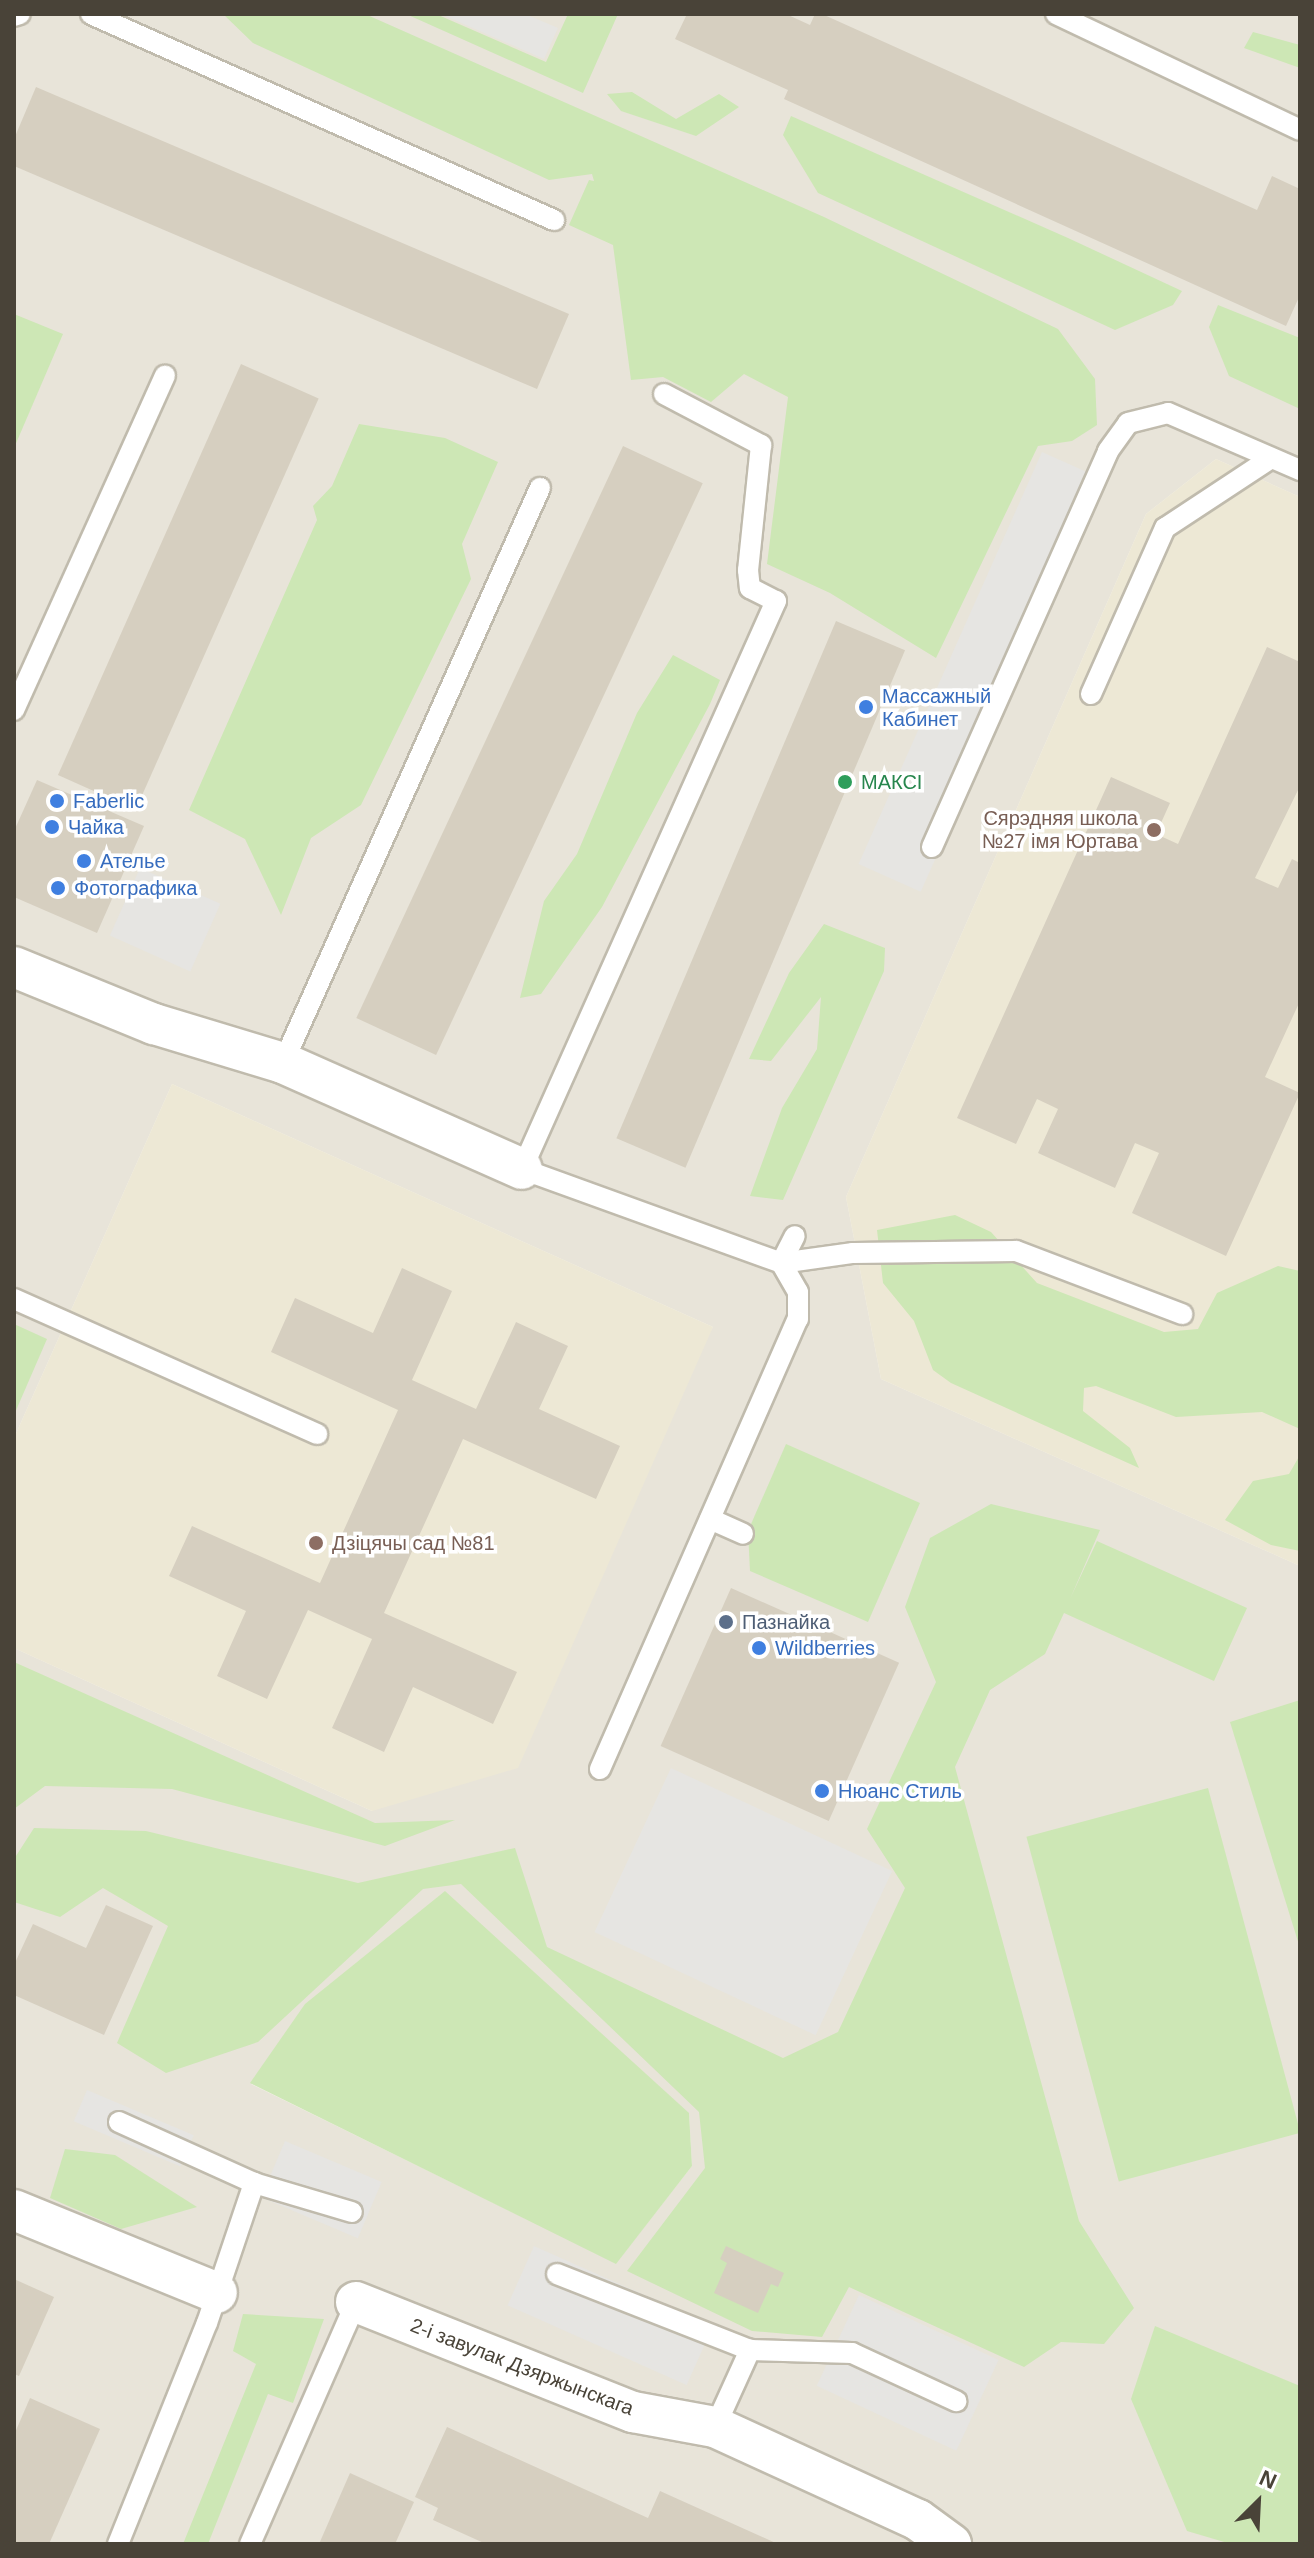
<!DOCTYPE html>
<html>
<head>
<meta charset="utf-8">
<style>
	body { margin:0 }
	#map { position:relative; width:1314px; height:2558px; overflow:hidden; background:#f5f2ea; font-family:Helvetica,sans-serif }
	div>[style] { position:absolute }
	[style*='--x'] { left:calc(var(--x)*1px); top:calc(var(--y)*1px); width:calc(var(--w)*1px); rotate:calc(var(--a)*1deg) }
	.residential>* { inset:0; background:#e8e4d9 }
	.education>* { inset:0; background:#ede8d5 }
	.green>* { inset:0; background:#cde7b5; transform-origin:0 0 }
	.parking>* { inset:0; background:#e6e5e2; transform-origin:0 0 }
	.building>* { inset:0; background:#d6cfc0; transform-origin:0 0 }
	.roads { filter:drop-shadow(2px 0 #c0bbad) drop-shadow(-2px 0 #c0bbad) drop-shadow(0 2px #c0bbad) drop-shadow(0 -2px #c0bbad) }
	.service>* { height:20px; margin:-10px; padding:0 10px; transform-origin:10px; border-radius:10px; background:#fff }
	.minor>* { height:40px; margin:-20px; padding:0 20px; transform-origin:20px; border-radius:20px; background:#fff }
	.dots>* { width:22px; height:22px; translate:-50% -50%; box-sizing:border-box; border:4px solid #fff; border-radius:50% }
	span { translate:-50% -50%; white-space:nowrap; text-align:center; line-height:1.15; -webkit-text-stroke:7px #fff; paint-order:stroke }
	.shop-label { font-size:20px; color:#366cbe }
	.left { translate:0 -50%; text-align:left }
	.leisure-label { font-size:20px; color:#27864d }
	.education-label { font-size:20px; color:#785e54 }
	.right { translate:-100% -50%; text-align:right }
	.service-label { font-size:20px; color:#4e5e75 }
	.street-label { font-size:20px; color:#494338 }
	.frame { position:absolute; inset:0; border:16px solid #494338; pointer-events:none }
	.north { position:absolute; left:1218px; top:2462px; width:80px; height:80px; -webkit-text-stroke:6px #fff; paint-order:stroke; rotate:24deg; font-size:22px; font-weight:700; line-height:32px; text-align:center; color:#494338 }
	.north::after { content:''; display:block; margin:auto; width:28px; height:36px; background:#494338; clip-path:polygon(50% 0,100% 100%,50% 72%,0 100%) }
</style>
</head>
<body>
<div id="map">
	<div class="residential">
		<div style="clip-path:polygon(evenodd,14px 14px,1300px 14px,1300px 497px,1216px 459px,1146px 514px,846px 1197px,881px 1379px,1300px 1566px,1300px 2544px,14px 2544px,14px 1648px,372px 1811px,713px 1327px,172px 1084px,14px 1438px,14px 14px,251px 2084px,689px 2113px,692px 2166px,616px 2263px,251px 2084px)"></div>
	</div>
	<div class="education">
		<div style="clip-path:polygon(1216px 459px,1300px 497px,1300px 1566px,881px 1379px,846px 1197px,1146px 514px)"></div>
		<div style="clip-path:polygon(172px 1084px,713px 1327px,518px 1768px,372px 1811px,14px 1648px,14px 1438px)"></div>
	</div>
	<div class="green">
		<div style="clip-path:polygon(223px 14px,365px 14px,824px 217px,1058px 329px,1095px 379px,1097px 425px,1072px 441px,1038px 446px,936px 658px,830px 593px,767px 564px,788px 397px,744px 374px,711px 402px,663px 377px,631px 380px,613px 245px,569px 225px,589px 180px,594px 181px,592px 174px,549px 180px,253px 43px)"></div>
		<div style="clip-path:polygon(406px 14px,436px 14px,546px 62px,568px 14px,618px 14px,583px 93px)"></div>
		<div style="clip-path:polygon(1253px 32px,1300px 45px,1300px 68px,1244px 48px)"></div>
		<div style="clip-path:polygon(632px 92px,676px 119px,719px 94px,739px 107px,696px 136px,621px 111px,607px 94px)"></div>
		<div style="clip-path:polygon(791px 116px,1068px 238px,1182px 291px,1173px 305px,1115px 330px,818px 193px,783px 135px)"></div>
		<div style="clip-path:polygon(1218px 305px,1300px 338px,1300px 409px,1229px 376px,1209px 327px)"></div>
		<div style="clip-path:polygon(14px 314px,63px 334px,14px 448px)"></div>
		<div style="clip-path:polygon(359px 424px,445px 438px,498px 462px,462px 544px,471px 579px,361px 805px,311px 838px,281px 915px,245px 839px,189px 810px,317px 520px,313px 506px,332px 486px)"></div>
		<div style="clip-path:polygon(673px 655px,720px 680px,710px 704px,602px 907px,541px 994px,520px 998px,544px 901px,577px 854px,637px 713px)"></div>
		<div style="clip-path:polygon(824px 924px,885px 948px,884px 971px,783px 1200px,750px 1196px,782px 1108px,817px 1049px,821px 997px,771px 1061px,749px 1059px,789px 973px)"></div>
		<div style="clip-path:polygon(955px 1215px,991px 1232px,1037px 1283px,1164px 1332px,1198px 1329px,1217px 1293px,1278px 1266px,1300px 1271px,1300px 1429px,1262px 1412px,1176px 1417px,1096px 1386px,1084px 1388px,1083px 1411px,1130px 1448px,1139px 1468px,951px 1383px,933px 1370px,914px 1321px,883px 1283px,877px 1230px)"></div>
		<div style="clip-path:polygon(14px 1324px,47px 1339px,14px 1415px)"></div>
		<div style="clip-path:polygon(786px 1444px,920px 1503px,868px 1622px,750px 1571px,748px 1531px)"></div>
		<div style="clip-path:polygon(1300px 1455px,1300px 1551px,1271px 1545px,1225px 1520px,1253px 1481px,1289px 1474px)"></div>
		<div style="clip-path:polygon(991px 1504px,1100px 1530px,1070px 1599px,1097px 1541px,1247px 1608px,1214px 1681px,1064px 1613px,1045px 1654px,990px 1690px,955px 1767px,1079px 2221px,1134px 2308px,1104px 2344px,1061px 2342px,1024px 2367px,849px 2287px,822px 2337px,752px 2331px,627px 2271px,705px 2168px,699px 2112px,461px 1884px,423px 1889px,258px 2042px,166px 2073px,117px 2043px,168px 1926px,103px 1888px,60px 1917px,14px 1902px,14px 1859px,34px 1828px,146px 1831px,358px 1883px,515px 1848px,547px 1947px,783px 2058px,838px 2032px,905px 1888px,867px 1829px,936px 1682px,905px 1607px,930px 1538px)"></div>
		<div style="clip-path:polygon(14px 1662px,375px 1823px,455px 1820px,385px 1846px,172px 1789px,45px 1786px,14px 1809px)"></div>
		<div style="clip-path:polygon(1300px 1700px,1300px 1948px,1230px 1722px)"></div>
		<div style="left:1208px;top:1788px;width:357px;height:188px;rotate:75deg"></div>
		<div style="clip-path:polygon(445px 1891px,689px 2113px,692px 2166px,616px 2264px,250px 2083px,305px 2004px)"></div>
		<div style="clip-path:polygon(65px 2149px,115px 2155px,197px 2207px,121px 2229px,50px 2198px)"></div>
		<div style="clip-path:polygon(243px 2314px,324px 2319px,293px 2403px,268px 2394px,208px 2544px,183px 2544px,256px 2364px,233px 2351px)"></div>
		<div style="clip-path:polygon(1155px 2326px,1300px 2386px,1300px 2544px,1231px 2544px,1187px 2531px,1131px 2399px)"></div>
	</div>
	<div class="parking">
		<div style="clip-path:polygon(441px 14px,525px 14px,558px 28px,544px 59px)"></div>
		<div style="left:1042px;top:452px;width:68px;height:451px;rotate:24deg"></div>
		<div style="left:140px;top:868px;width:88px;height:74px;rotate:24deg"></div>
		<div style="left:671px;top:1768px;width:244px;height:181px;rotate:25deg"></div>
		<div style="left:87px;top:2090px;width:116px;height:34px;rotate:23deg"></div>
		<div style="left:285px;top:2141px;width:105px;height:61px;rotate:23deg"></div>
		<div style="left:534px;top:2246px;width:196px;height:65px;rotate:24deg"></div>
		<div style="left:859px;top:2295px;width:154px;height:100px;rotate:25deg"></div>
	</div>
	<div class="building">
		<div style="clip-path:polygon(687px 14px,786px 14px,810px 25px,815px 14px,822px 14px,1257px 210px,1272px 176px,1300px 189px,1300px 295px,1286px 326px,784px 99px,788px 90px,675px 39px)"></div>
		<div style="clip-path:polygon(36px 87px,569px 314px,537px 389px,14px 166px,14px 139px)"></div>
		<div style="left:241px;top:364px;width:85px;height:450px;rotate:24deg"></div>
		<div style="left:623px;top:446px;width:88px;height:631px;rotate:25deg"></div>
		<div style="left:836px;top:621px;width:75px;height:562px;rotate:23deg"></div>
		<div style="clip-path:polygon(1267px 647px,1300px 662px,1300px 786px,1255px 878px,1278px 888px,1292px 859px,1300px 863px,1300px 1001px,1265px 1077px,1300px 1093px,1226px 1256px,1132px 1213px,1159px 1153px,1135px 1143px,1115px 1188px,1038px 1153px,1058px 1109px,1037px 1099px,1016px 1144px,957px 1118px,1111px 777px,1170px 803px,1156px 834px,1178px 844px)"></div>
		<div style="clip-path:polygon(37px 780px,144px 826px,97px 933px,14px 897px,14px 831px)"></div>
		<div style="clip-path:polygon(402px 1268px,452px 1291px,412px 1380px,476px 1409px,516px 1322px,568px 1346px,539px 1409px,620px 1446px,596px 1499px,463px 1439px,384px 1613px,517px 1672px,493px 1724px,413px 1687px,384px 1752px,332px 1728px,372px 1639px,308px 1610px,267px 1699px,217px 1676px,246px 1611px,169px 1576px,192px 1526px,320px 1583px,398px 1410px,271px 1352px,295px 1298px,373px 1333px)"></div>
		<div style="left:731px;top:1588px;width:184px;height:173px;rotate:24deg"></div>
		<div style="clip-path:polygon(106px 1905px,153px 1926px,104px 2035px,14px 1995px,14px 1965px,33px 1924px,86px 1948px)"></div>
		<div style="clip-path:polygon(726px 2246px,784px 2273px,778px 2287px,771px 2284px,758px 2313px,714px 2293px,727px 2263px,720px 2259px)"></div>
		<div style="clip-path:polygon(14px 2279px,54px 2297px,19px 2376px,14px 2374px)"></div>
		<div style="clip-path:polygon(30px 2398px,100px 2429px,49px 2544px,14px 2544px,14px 2435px)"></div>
		<div style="clip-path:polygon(447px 2427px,648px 2518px,660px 2491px,778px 2544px,486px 2544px,433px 2520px,438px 2508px,415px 2497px)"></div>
		<div style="clip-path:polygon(350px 2473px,414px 2502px,395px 2544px,319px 2544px)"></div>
	</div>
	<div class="roads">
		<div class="service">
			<div style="--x:91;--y:14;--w:507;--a:23.99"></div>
			<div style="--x:1056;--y:14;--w:270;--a:25.4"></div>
			<div style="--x:14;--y:16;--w:6;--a:-18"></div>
			<div style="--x:664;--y:394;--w:110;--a:27.7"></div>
			<div style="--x:761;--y:445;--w:126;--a:95.9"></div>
			<div style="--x:748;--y:570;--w:18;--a:84"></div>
			<div style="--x:750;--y:588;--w:29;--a:27"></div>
			<div style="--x:776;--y:601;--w:622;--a:114.09"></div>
			<div style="--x:522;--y:1169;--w:276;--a:19.9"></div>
			<div style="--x:781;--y:1263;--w:73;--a:-7.9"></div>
			<div style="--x:853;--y:1253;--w:163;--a:-0.7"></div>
			<div style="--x:1016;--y:1251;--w:178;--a:20.8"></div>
			<div style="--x:1091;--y:694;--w:182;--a:-66"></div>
			<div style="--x:1165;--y:528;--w:127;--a:-33.4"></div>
			<div style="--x:14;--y:710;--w:367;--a:-65.7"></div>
			<div style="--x:932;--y:847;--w:433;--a:-66"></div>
			<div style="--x:1108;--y:451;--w:34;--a:-54"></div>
			<div style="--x:1128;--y:423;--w:41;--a:-14"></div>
			<div style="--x:1168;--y:413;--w:144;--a:23.4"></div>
			<div style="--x:283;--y:1063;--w:630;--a:-65.92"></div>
			<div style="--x:781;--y:1263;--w:30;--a:-63"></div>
			<div style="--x:14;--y:1299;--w:332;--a:24"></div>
			<div style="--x:710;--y:1519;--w:36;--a:24"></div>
			<div style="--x:600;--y:1769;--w:492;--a:-66.3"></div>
			<div style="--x:798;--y:1319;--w:27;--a:-90"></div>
			<div style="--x:798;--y:1292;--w:34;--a:-120"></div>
			<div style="--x:119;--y:2122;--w:148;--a:24.3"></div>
			<div style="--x:254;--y:2183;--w:102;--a:16.5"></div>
			<div style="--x:557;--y:2274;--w:207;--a:21.5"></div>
			<div style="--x:715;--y:2427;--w:85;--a:-65.6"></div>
			<div style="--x:750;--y:2350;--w:102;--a:1.7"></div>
			<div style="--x:852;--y:2353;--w:115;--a:24.8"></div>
			<div style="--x:118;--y:2544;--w:238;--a:-68.1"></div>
			<div style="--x:207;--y:2323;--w:148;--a:-71.4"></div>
			<div style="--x:250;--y:2544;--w:264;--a:-66.3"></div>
		</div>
		<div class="minor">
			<div style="--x:14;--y:967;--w:151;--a:22.2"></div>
			<div style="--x:154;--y:1024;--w:135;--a:16.8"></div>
			<div style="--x:283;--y:1063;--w:261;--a:23.9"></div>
			<div style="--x:14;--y:2210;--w:219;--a:22.2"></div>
			<div style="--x:356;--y:2302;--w:298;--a:21.7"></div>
			<div style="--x:633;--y:2412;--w:83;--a:10.4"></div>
			<div style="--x:715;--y:2427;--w:223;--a:24.6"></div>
			<div style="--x:918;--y:2520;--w:41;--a:36"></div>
		</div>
	</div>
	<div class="dots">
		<div style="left:866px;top:707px;background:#3f7fe0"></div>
		<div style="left:845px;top:782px;background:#2e9e5b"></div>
		<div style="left:57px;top:801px;background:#3f7fe0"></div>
		<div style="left:52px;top:827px;background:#3f7fe0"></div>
		<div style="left:1154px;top:830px;background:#8d6e63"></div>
		<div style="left:84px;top:861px;background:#3f7fe0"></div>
		<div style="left:58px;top:888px;background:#3f7fe0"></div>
		<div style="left:316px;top:1543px;background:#8d6e63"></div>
		<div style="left:726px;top:1622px;background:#5c6f8a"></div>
		<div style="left:759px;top:1648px;background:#3f7fe0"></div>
		<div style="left:822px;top:1791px;background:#3f7fe0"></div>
	</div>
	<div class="shop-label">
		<span class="left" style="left:882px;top:708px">Массажный<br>Кабинет</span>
		<span class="left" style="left:73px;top:801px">Faberlic</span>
		<span class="left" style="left:68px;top:827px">Чайка</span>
		<span class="left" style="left:100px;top:861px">Ателье</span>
		<span class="left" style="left:74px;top:888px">Фотографика</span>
		<span class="left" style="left:775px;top:1648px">Wildberries</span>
		<span class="left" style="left:838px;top:1791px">Нюанс Стиль</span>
	</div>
	<div class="leisure-label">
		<span class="left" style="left:861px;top:782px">МАКСІ</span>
	</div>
	<div class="education-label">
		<span class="right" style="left:1138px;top:830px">Сярэдняя школа<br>№27 імя Юртава</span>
		<span class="left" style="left:332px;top:1543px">Дзіцячы сад №81</span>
	</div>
	<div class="service-label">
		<span class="left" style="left:742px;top:1622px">Пазнайка</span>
	</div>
	<div class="street-label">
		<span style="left:522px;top:2367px;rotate:21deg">2-і завулак Дзяржынскага</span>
	</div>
	<div class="frame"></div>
	<div class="north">N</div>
</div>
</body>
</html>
